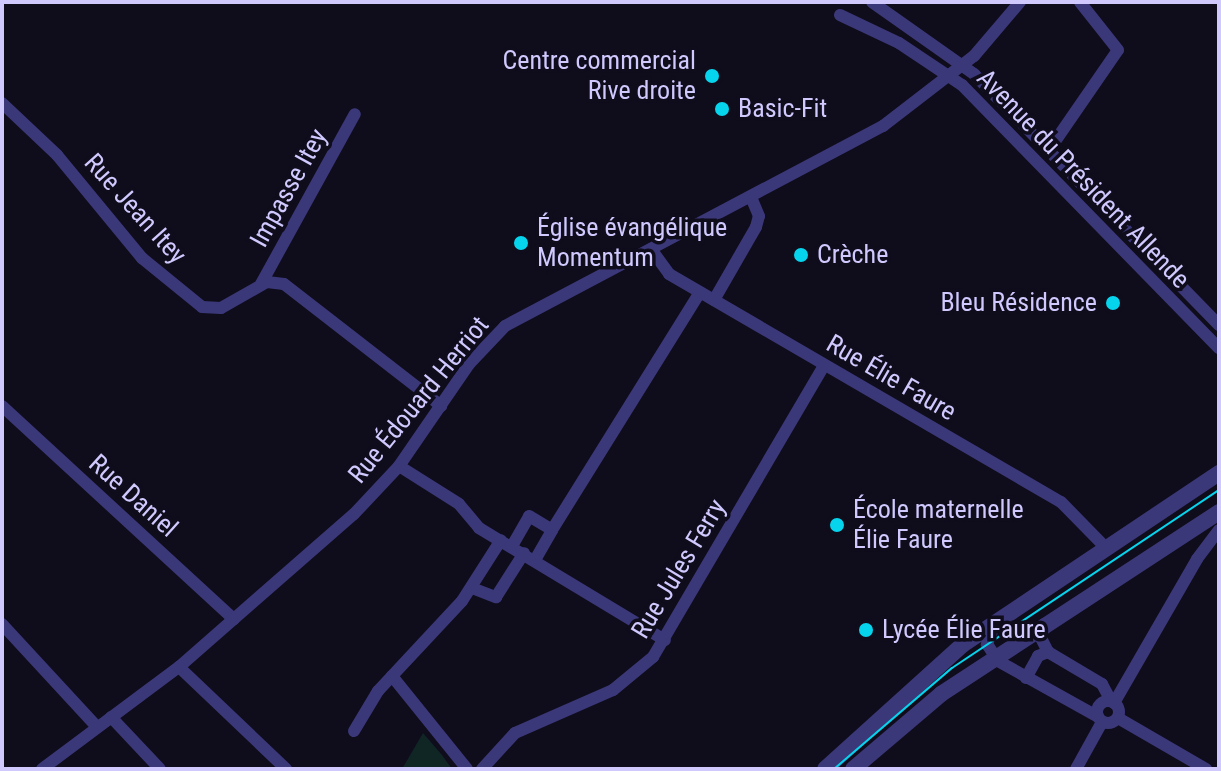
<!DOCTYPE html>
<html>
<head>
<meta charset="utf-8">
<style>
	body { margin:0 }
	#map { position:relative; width:1221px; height:771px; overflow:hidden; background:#0f0c1c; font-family:"Roboto Condensed",sans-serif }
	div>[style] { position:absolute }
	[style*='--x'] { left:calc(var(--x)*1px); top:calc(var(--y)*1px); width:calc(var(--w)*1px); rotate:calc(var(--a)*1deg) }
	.green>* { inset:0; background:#0f2625 }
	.minor>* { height:12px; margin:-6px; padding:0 6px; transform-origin:6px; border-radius:6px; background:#3b387a }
	.minor>.ring { margin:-6px; padding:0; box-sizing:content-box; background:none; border:12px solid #3b387a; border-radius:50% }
	.tertiary>* { height:16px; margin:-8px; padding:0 8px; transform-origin:8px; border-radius:8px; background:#3b387a }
	.tram>* { height:2px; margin:-1px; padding:0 1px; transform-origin:1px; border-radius:1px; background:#06d3ec }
	.dots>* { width:22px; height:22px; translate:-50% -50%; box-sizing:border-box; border:4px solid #0f0c1c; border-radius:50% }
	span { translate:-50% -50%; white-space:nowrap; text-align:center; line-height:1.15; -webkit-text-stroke:7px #0f0c1c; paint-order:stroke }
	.poi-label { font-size:26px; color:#cfc9fe }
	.right { translate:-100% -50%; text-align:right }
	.left { translate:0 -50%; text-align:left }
	.street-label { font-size:26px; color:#cfc9fe }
	.frame { position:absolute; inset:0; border:4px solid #cfc9fe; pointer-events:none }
</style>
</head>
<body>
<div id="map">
	<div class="green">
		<div style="clip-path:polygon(423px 733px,442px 755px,452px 769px,402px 769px)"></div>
	</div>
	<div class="minor">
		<div style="--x:872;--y:2;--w:125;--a:35.2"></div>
		<div style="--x:974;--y:74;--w:351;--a:45.7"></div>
		<div style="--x:840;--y:15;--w:65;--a:25.4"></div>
		<div style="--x:899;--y:43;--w:76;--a:33.7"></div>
		<div style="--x:962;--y:85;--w:368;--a:45.7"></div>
		<div style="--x:2;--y:103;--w:76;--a:43.4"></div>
		<div style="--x:57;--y:155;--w:134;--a:50.5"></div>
		<div style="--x:142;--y:258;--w:77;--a:39.2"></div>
		<div style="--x:202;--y:307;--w:19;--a:3"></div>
		<div style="--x:221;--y:308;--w:53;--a:-29.5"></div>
		<div style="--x:267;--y:282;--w:17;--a:7"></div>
		<div style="--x:284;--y:284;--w:199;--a:37.8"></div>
		<div style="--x:1049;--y:150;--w:121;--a:-55.4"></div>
		<div style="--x:1118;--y:50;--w:61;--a:-128.4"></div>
		<div style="--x:651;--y:249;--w:31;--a:54"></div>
		<div style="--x:669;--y:274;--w:453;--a:30.2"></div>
		<div style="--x:1061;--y:502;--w:66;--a:45.6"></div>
		<div style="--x:261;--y:284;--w:194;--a:-61.1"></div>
		<div style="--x:714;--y:300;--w:84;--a:-60.1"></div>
		<div style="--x:756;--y:227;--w:11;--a:-75"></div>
		<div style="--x:759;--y:216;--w:21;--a:-113"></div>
		<div style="--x:2;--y:406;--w:315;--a:42.6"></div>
		<div style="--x:399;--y:466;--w:71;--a:32.3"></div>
		<div style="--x:459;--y:504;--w:31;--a:50"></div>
		<div style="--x:479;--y:528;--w:217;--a:31.1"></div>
		<div style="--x:512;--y:546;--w:34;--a:-60"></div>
		<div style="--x:529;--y:516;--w:27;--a:31"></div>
		<div style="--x:552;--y:530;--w:280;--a:-58.1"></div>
		<div style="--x:535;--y:560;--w:34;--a:-60"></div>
		<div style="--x:472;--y:588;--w:26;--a:21"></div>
		<div style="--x:496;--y:597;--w:52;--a:-57.5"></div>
		<div style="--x:2;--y:624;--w:140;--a:47.3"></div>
		<div style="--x:995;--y:624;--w:22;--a:112"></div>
		<div style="--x:987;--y:644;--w:20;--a:57"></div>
		<div style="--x:998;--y:661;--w:115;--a:29.2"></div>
		<div style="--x:1044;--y:624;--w:14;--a:102"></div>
		<div style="--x:1041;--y:638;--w:16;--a:63"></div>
		<div style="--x:1048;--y:652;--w:63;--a:30.7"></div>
		<div style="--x:1102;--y:684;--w:19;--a:62"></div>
		<div style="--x:179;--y:667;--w:148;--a:43.6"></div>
		<div style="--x:392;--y:676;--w:119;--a:51.1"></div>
		<div style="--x:1026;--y:678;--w:25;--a:-61"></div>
		<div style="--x:1038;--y:656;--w:11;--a:-22"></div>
		<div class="ring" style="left:1097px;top:701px;width:10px;height:10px"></div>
		<div style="--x:1114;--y:703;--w:166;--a:-60"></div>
		<div style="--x:1197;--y:559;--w:36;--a:-53"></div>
		<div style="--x:111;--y:717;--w:71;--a:46.7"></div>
		<div style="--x:1118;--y:718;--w:102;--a:30.1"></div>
		<div style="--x:354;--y:731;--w:47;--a:-59"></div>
		<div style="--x:378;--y:691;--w:123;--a:-47"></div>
		<div style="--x:462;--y:601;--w:72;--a:-57.4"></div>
		<div style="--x:42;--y:769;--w:171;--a:-36.7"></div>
		<div style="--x:179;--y:667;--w:232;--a:-41.2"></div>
		<div style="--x:354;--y:514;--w:66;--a:-46.8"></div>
		<div style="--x:399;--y:466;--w:124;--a:-55.5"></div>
		<div style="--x:469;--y:364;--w:52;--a:-46.5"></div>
		<div style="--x:505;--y:326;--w:428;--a:-27.9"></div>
		<div style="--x:883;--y:126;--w:115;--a:-37.6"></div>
		<div style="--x:974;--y:56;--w:71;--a:-49.6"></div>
		<div style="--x:482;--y:769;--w:49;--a:-47.5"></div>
		<div style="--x:515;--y:733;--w:107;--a:-23.7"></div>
		<div style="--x:613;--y:690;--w:52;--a:-39.5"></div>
		<div style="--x:653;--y:657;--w:338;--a:-59.6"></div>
		<div style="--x:1076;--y:769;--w:54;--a:-61"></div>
	</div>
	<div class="tertiary">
		<div style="--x:825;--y:769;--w:185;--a:-42.1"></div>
		<div style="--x:962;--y:645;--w:309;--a:-33.8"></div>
		<div style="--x:853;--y:769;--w:116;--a:-40.4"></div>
		<div style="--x:941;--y:694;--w:332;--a:-33.2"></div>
	</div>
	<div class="tram">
		<div style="--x:834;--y:769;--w:155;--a:-40.6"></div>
		<div style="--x:952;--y:668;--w:321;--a:-33.7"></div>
	</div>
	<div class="dots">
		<div style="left:712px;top:76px;background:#06d3ec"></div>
		<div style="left:722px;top:109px;background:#06d3ec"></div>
		<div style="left:521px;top:243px;background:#06d3ec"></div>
		<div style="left:801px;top:255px;background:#06d3ec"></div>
		<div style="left:1113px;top:303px;background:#06d3ec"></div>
		<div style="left:837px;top:525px;background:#06d3ec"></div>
		<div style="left:866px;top:630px;background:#06d3ec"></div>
	</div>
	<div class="poi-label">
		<span class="right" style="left:696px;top:76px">Centre commercial<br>Rive droite</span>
		<span class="left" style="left:738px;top:109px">Basic-Fit</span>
		<span class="left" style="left:537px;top:243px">Église évangélique<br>Momentum</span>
		<span class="left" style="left:817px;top:255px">Crèche</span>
		<span class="right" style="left:1097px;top:303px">Bleu Résidence</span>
		<span class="left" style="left:853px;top:525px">École maternelle<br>Élie Faure</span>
		<span class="left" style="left:882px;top:630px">Lycée Élie Faure</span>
	</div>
	<div class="street-label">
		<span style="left:1083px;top:179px;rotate:46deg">Avenue du Président Allende</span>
		<span style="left:289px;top:188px;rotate:-61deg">Impasse Itey</span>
		<span style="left:135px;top:209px;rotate:48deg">Rue Jean Itey</span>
		<span style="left:891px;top:378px;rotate:30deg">Rue Élie Faure</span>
		<span style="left:419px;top:400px;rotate:-51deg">Rue Édouard Herriot</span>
		<span style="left:133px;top:496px;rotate:42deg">Rue Daniel</span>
		<span style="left:679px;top:569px;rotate:-59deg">Rue Jules Ferry</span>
	</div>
	<div class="frame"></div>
</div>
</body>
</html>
